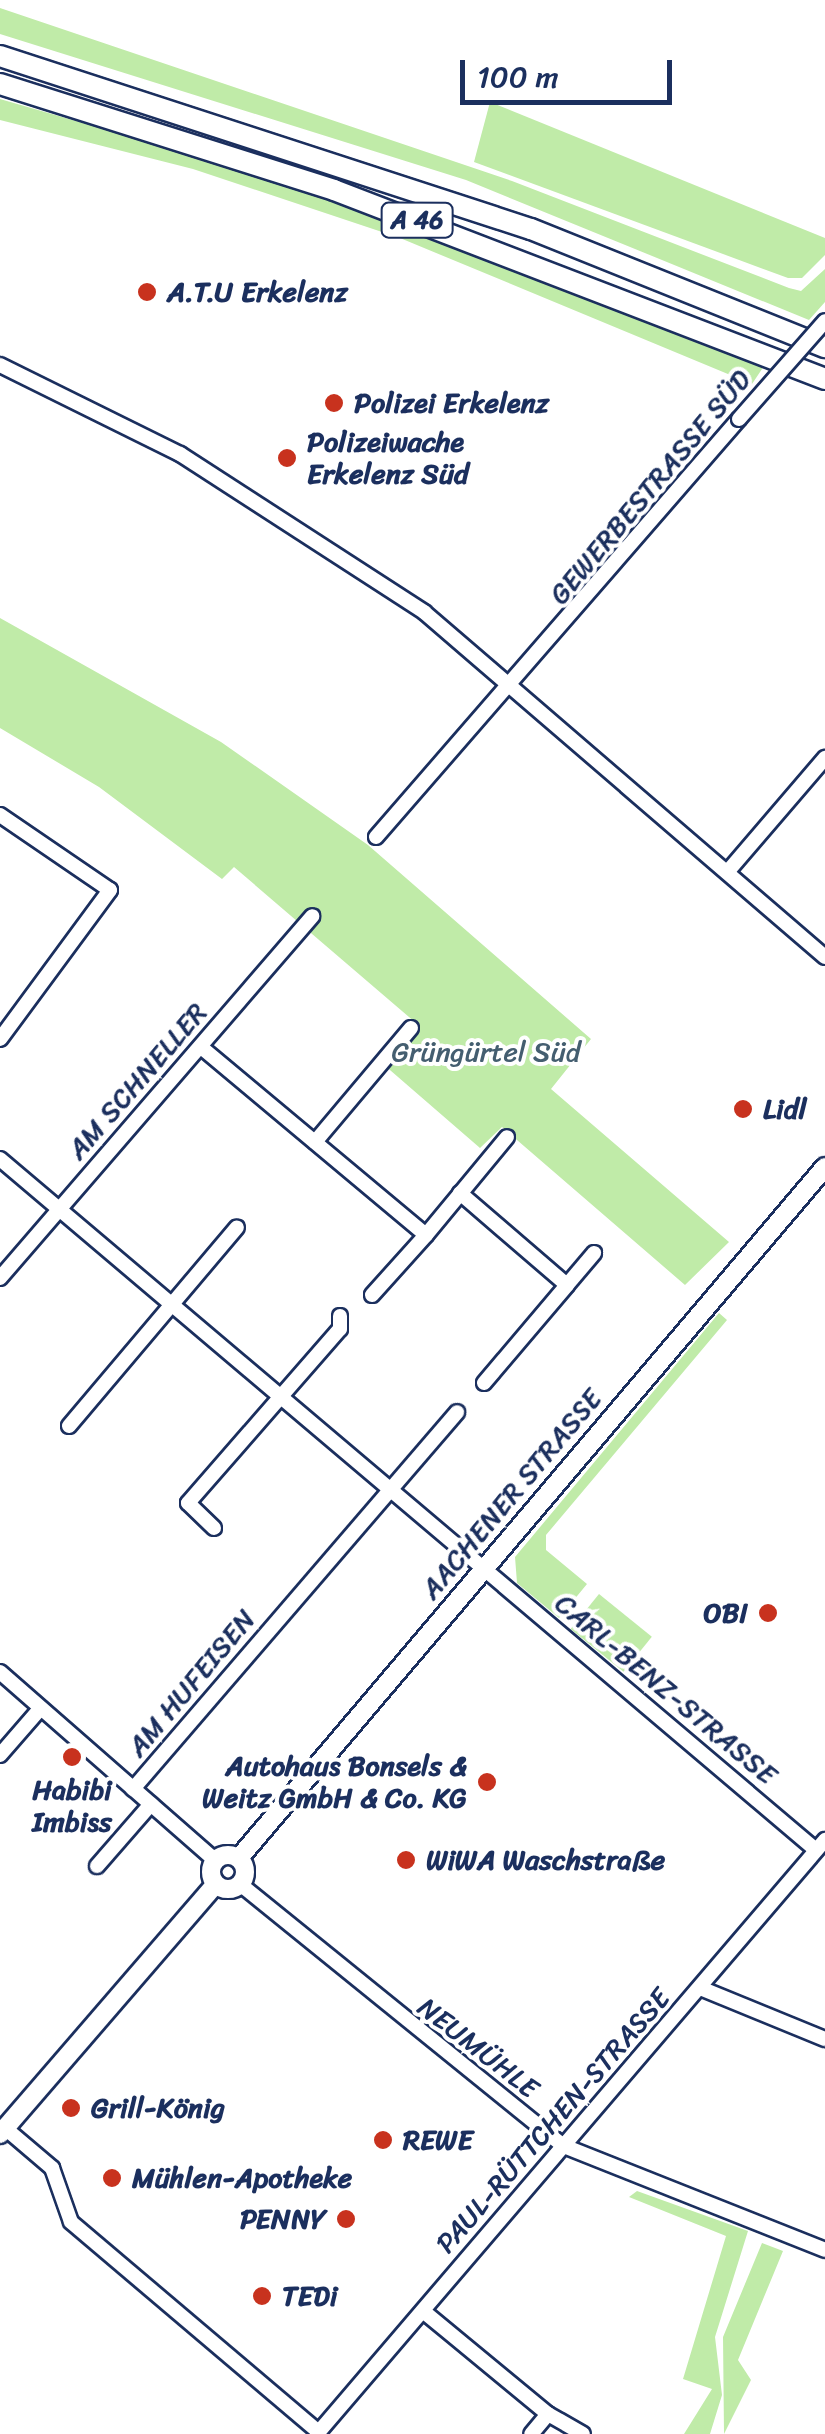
<!DOCTYPE html>
<html>
<head>
<meta charset="utf-8">
<style>
	body { margin:0 }
	#map { position:relative; width:825px; height:2434px; overflow:hidden; background:#fff; font-family:Sriracha,sans-serif }
	div>[style] { position:absolute }
	[style*='--x'] { left:calc(var(--x)*1px); top:calc(var(--y)*1px); width:calc(var(--w)*1px); rotate:calc(var(--a)*1deg) }
	.green>* { inset:0; background:#c0eba8; transform-origin:0 0 }
	.roads { filter:drop-shadow(2px 0 #1b2f5e) drop-shadow(-2px 0 #1b2f5e) drop-shadow(0 2px #1b2f5e) drop-shadow(0 -2px #1b2f5e) }
	.minor>* { height:14px; margin:-7px; padding:0 7px; transform-origin:7px; border-radius:7px; background:#fff }
	.major>* { height:18px; margin:-9px; padding:0 9px; transform-origin:9px; border-radius:9px; background:#fff }
	.major>.ring { margin:-9px; padding:0; box-sizing:content-box; background:none; border:18px solid #fff; border-radius:50% }
	.highway>* { height:20px; margin:-10px; padding:0 10px; transform-origin:10px; border-radius:10px; background:#fff }
	.bridges { filter:drop-shadow(2px 0 #1b2f5e) drop-shadow(-2px 0 #1b2f5e) drop-shadow(0 2px #1b2f5e) drop-shadow(0 -2px #1b2f5e) }
	.minor-bridge>* { height:14px; margin:-7px; padding:0 7px; transform-origin:7px; border-radius:7px; background:#fff }
	.dots>* { width:28px; height:28px; translate:-50% -50%; box-sizing:border-box; border:5px solid #fff; border-radius:50% }
	span { translate:-50% -50%; white-space:nowrap; text-align:center; line-height:1.15; -webkit-text-stroke:8px #fff; paint-order:stroke }
	.shield-label span { padding:2px 8px; background:#fff; border:2px solid; border-radius:8px; -webkit-text-stroke-width:0 }
	.shield-label { font-size:25px; color:#1b2f5e; font-weight:700 }
	.poi-label { font-size:28px; color:#1b2f5e; font-weight:700 }
	.left { translate:0 -50%; text-align:left }
	.right { translate:-100% -50%; text-align:right }
	.street-label { font-size:28px; color:#1b2f5e }
	.park-label { font-size:28px; color:#445e70 }
	.scale { position:absolute; left:460px; top:60px; width:212px; height:45px; box-sizing:border-box; border:5px solid #1b2f5e; border-top:0; padding-left:12px; font-size:30px; line-height:35px; white-space:nowrap; color:#1b2f5e; -webkit-text-stroke:8px #fff; paint-order:stroke }
</style>
</head>
<body>
<div id="map">
	<div class="green">
		<div style="clip-path:polygon(0 8px,512px 181px,789px 288px,801px 291px,825px 269px,825px 302px,809px 320px,466px 180px,0 34px)"></div>
		<div style="clip-path:polygon(0 99px,284px 181px,764px 366px,752px 384px,400px 238px,193px 169px,0 120px)"></div>
		<div style="clip-path:polygon(490px 102px,825px 238px,825px 255px,802px 278px,788px 278px,474px 162px)"></div>
		<div style="clip-path:polygon(0 618px,221px 742px,368px 845px,591px 1039px,551px 1089px,729px 1242px,685px 1285px,502px 1127px,480px 1148px,383px 1064px,416px 1023px,234px 867px,222px 879px,99px 787px,0 728px)"></div>
		<div style="clip-path:polygon(719px 1313px,727px 1320px,546px 1535px,546px 1550px,587px 1584px,559px 1618px,517px 1583px,515px 1557px)"></div>
		<div style="left:599px;top:1594px;width:68px;height:45px;rotate:39deg"></div>
		<div style="clip-path:polygon(637px 2191px,748px 2231px,715px 2337px,722px 2395px,710px 2434px,684px 2434px,712px 2389px,683px 2379px,726px 2236px,629px 2197px)"></div>
		<div style="clip-path:polygon(762px 2243px,783px 2251px,738px 2360px,751px 2380px,724px 2434px,723px 2337px)"></div>
	</div>
	<div class="roads">
		<div class="minor">
			<div style="--x:0;--y:365;--w:201;--a:26.3"></div>
			<div style="--x:180;--y:454;--w:291;--a:32.9"></div>
			<div style="--x:424;--y:612;--w:529;--a:40.71"></div>
			<div style="--x:0;--y:815;--w:133;--a:34.3"></div>
			<div style="--x:110;--y:890;--w:185;--a:126.4"></div>
			<div style="--x:376;--y:837;--w:554;--a:-49.03"></div>
			<div style="--x:729;--y:870;--w:148;--a:-49.4"></div>
			<div style="--x:201;--y:1047;--w:293;--a:39.9"></div>
			<div style="--x:426;--y:1235;--w:127;--a:-50.4"></div>
			<div style="--x:315;--y:1142;--w:149;--a:-49.9"></div>
			<div style="--x:0;--y:1159;--w:1069;--a:40.26"></div>
			<div style="--x:460;--y:1193;--w:141;--a:40.7"></div>
			<div style="--x:567;--y:1285;--w:42;--a:-49.8"></div>
			<div style="--x:0;--y:1278;--w:478;--a:-49.2"></div>
			<div style="--x:372;--y:1295;--w:81;--a:-48"></div>
			<div style="--x:484;--y:1383;--w:128;--a:-49.7"></div>
			<div style="--x:69;--y:1426;--w:260;--a:-49.8"></div>
			<div style="--x:214;--y:1528;--w:36;--a:-136"></div>
			<div style="--x:188;--y:1503;--w:231;--a:-48.9"></div>
			<div style="--x:340;--y:1329;--w:13;--a:-90"></div>
			<div style="--x:0;--y:1672;--w:286;--a:41.2"></div>
			<div style="--x:0;--y:1755;--w:61;--a:-49"></div>
			<div style="--x:133;--y:1789;--w:497;--a:-49.3"></div>
			<div style="--x:97;--y:1866;--w:82;--a:-48.9"></div>
			<div style="--x:240;--y:1884;--w:417;--a:39"></div>
			<div style="--x:564;--y:2146;--w:281;--a:21.7"></div>
			<div style="--x:700;--y:1988;--w:135;--a:22.2"></div>
			<div style="--x:5;--y:2128;--w:62;--a:40.4"></div>
			<div style="--x:52;--y:2168;--w:57;--a:70.6"></div>
			<div style="--x:71;--y:2222;--w:325;--a:40.3"></div>
			<div style="--x:423;--y:2311;--w:162;--a:39.5"></div>
			<div style="--x:548;--y:2414;--w:26;--a:130"></div>
			<div style="--x:548;--y:2414;--w:40;--a:29.7"></div>
			<div style="--x:317;--y:2434;--w:782;--a:-49.46"></div>
		</div>
		<div class="major">
			<div class="ring" style="left:211px;top:1855px;width:16px;height:16px"></div>
			<div style="--x:239;--y:1858;--w:906;--a:-49.7"></div>
			<div style="--x:0;--y:2134;--w:330;--a:-49.2"></div>
		</div>
		<div class="highway">
			<div style="--x:0;--y:56;--w:558;--a:18.05"></div>
			<div style="--x:531;--y:229;--w:317;--a:21.9"></div>
			<div style="--x:0;--y:84;--w:350;--a:17.6"></div>
			<div style="--x:334;--y:190;--w:526;--a:21.05"></div>
		</div>
	</div>
	<div class="bridges">
		<div class="minor-bridge">
			<div style="--x:739;--y:419;--w:130;--a:-48.7"></div>
		</div>
	</div>
	<div class="dots">
		<div style="left:147px;top:292px;background:#c8321e"></div>
		<div style="left:334px;top:403px;background:#c8321e"></div>
		<div style="left:287px;top:458px;background:#c8321e"></div>
		<div style="left:743px;top:1109px;background:#c8321e"></div>
		<div style="left:768px;top:1613px;background:#c8321e"></div>
		<div style="left:72px;top:1757px;background:#c8321e"></div>
		<div style="left:487px;top:1782px;background:#c8321e"></div>
		<div style="left:406px;top:1860px;background:#c8321e"></div>
		<div style="left:71px;top:2108px;background:#c8321e"></div>
		<div style="left:383px;top:2140px;background:#c8321e"></div>
		<div style="left:112px;top:2178px;background:#c8321e"></div>
		<div style="left:346px;top:2219px;background:#c8321e"></div>
		<div style="left:262px;top:2296px;background:#c8321e"></div>
	</div>
	<div class="shield-label">
		<span style="left:417px;top:220px">A 46</span>
	</div>
	<div class="poi-label">
		<span class="left" style="left:167px;top:292px">A.T.U Erkelenz</span>
		<span class="left" style="left:354px;top:403px">Polizei Erkelenz</span>
		<span class="left" style="left:307px;top:458px">Polizeiwache<br>Erkelenz Süd</span>
		<span class="left" style="left:763px;top:1109px">Lidl</span>
		<span class="right" style="left:748px;top:1613px">OBI</span>
		<span class="right" style="left:467px;top:1782px">Autohaus Bonsels &amp;<br>Weitz GmbH &amp; Co. KG</span>
		<span style="left:72px;top:1806px">Habibi<br>Imbiss</span>
		<span class="left" style="left:426px;top:1860px">WiWA Waschstraße</span>
		<span class="left" style="left:91px;top:2108px">Grill-König</span>
		<span class="left" style="left:403px;top:2140px">REWE</span>
		<span class="left" style="left:132px;top:2178px">Mühlen-Apotheke</span>
		<span class="right" style="left:326px;top:2219px">PENNY</span>
		<span class="left" style="left:282px;top:2296px">TEDi</span>
	</div>
	<div class="street-label">
		<span style="left:650px;top:487px;rotate:-50deg">GEWERBESTRASSE SÜD</span>
		<span style="left:137px;top:1081px;rotate:-49deg">AM SCHNELLER</span>
		<span style="left:511px;top:1494px;rotate:-50deg">AACHENER STRASSE</span>
		<span style="left:191px;top:1683px;rotate:-50deg">AM HUFEISEN</span>
		<span style="left:666px;top:1689px;rotate:40deg">CARL-BENZ-STRASSE</span>
		<span style="left:478px;top:2048px;rotate:38deg">NEUMÜHLE</span>
		<span style="left:553px;top:2121px;rotate:-49deg">PAUL-RÜTTCHEN-STRASSE</span>
	</div>
	<div class="park-label">
		<span style="left:486px;top:1052px">Grüngürtel Süd</span>
	</div>
	<div class="scale">100 m</div>
</div>
</body>
</html>
